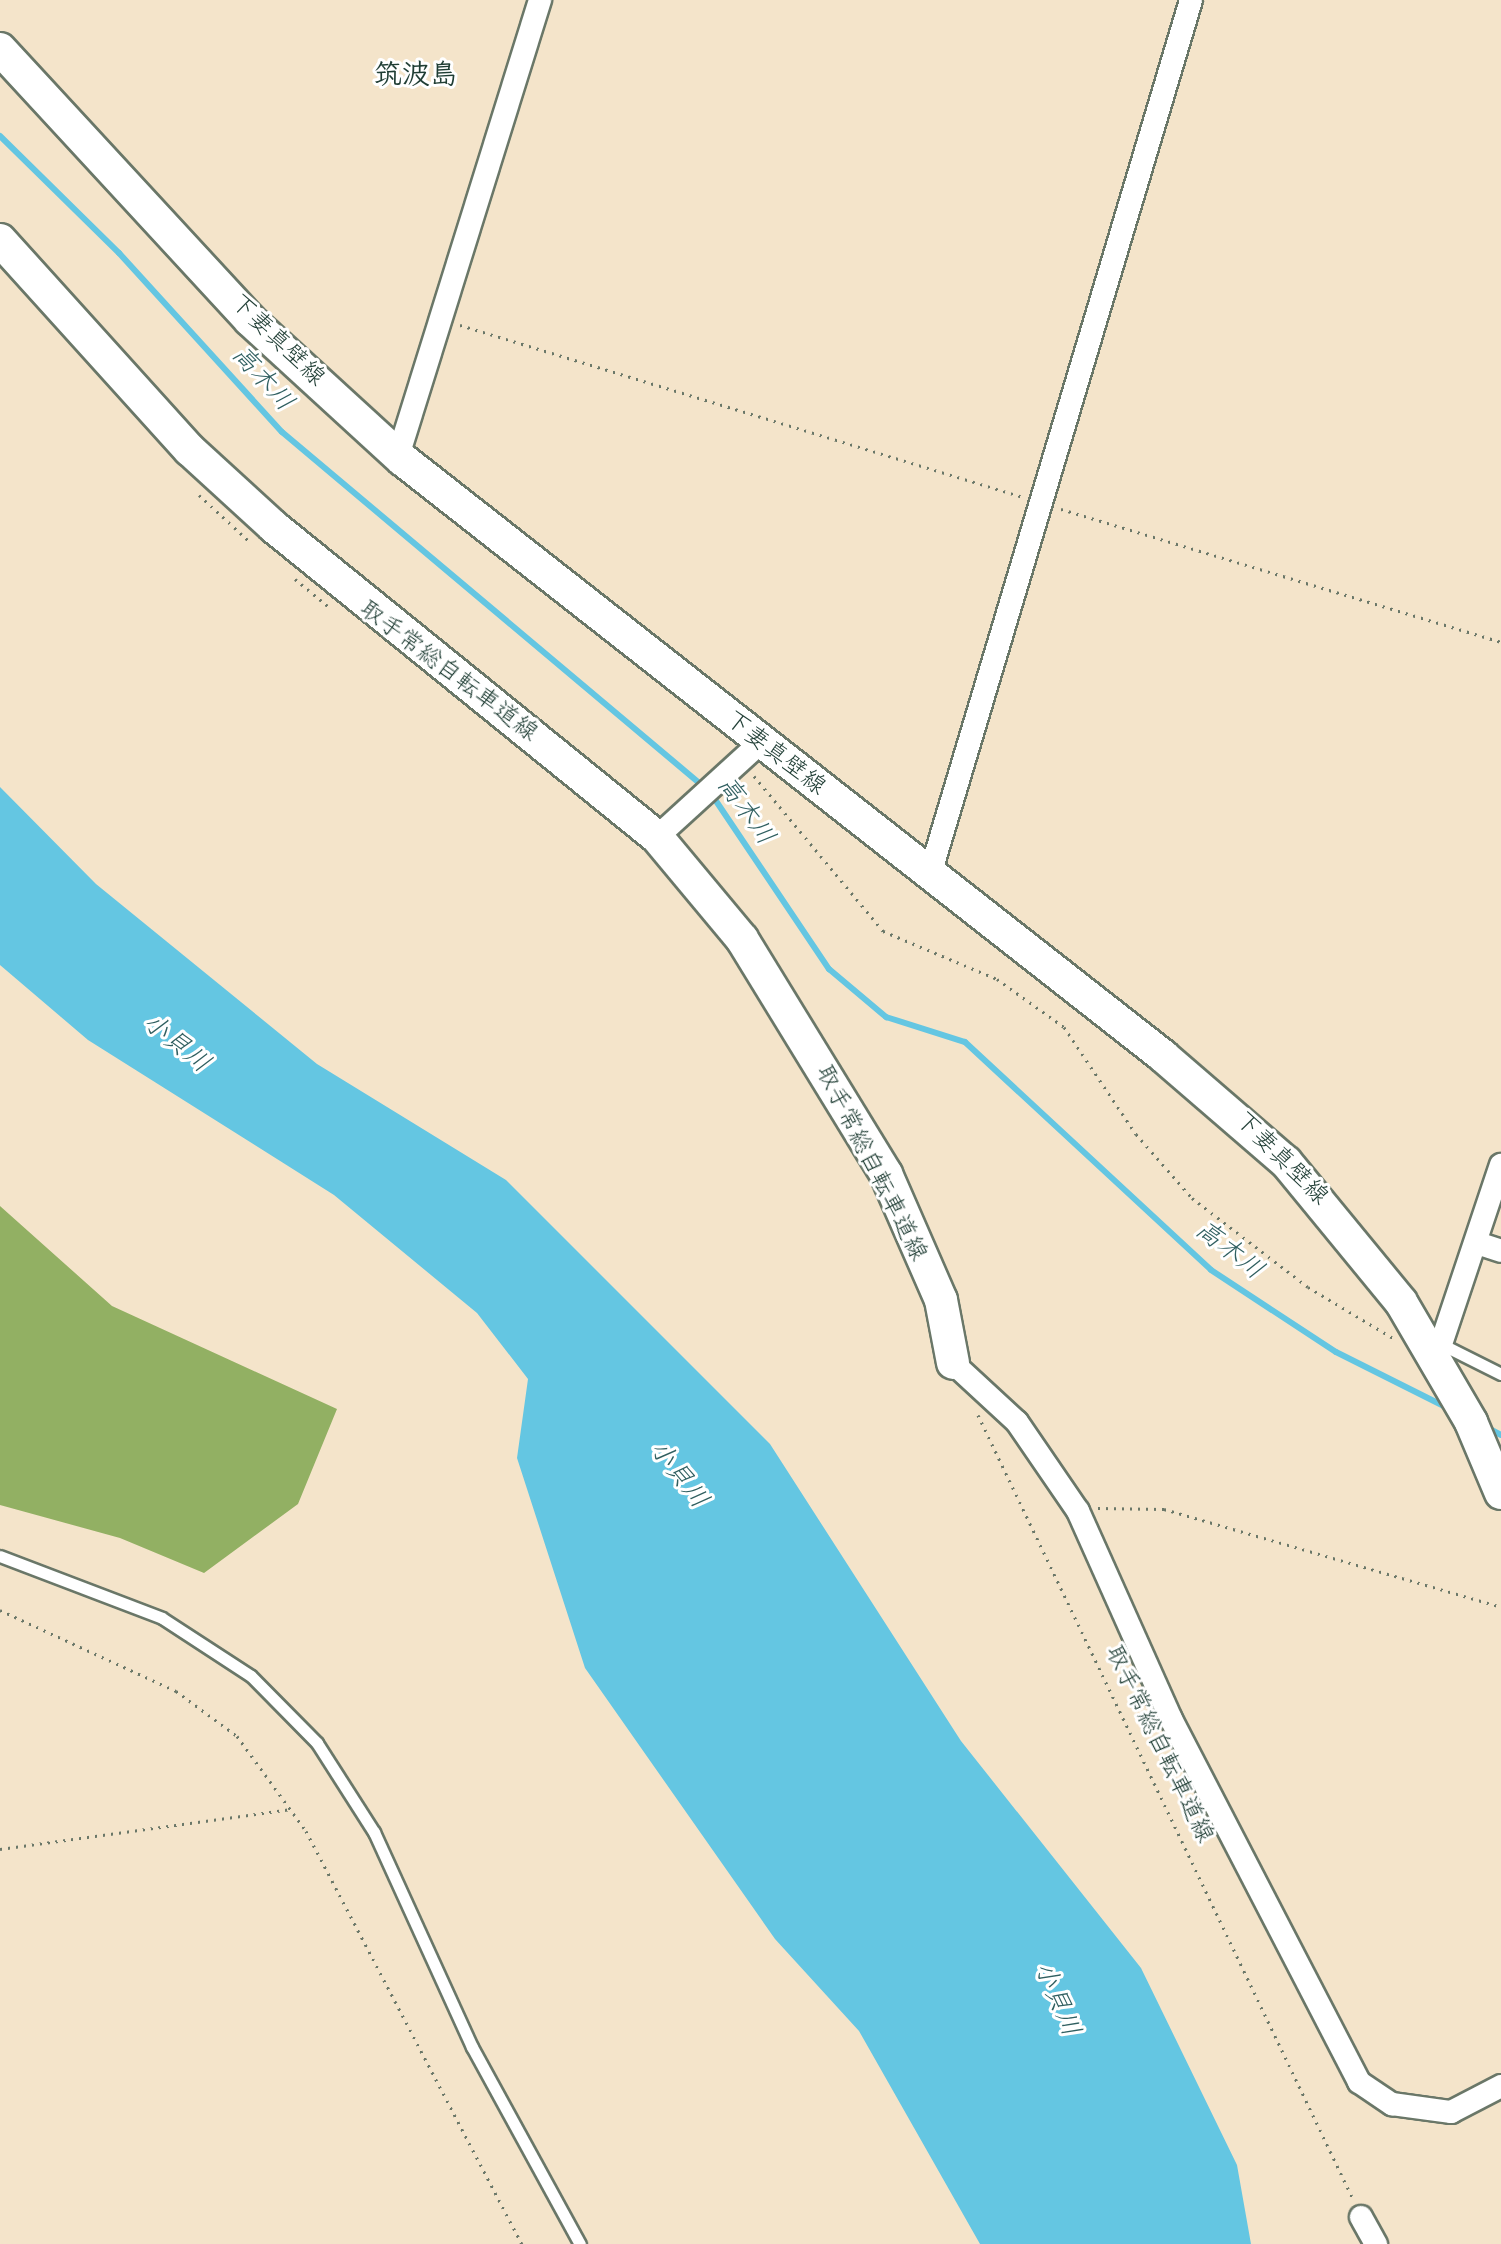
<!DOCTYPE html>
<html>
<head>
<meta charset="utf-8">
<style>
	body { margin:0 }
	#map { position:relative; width:1501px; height:2244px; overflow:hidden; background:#f4e4ca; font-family:Dekko,"Klee One",sans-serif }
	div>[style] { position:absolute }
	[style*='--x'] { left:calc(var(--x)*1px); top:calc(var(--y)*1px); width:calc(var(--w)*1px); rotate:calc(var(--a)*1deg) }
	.forest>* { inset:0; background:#92b063 }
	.water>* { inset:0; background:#64c6e2 }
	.stream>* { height:6px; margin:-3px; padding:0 3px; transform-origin:3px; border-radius:3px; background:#64c6e2 }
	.path>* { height:3px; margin-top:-1.5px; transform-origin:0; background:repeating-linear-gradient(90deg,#6a7768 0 2px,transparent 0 8px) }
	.roads { filter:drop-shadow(2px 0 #6a7768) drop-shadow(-2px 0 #6a7768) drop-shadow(0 2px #6a7768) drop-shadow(0 -2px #6a7768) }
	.lane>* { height:11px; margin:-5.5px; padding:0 5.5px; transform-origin:5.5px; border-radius:5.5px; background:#fff }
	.street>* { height:22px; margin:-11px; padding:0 11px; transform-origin:11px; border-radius:11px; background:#fff }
	.secondary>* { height:32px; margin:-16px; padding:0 16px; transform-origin:16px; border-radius:16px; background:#fff }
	span { translate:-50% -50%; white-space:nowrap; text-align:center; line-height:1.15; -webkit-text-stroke:6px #fff; paint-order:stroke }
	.street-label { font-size:24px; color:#1f3d34 }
	.water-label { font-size:26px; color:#305f60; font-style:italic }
	.quarter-label { font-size:28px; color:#1f3d34; font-weight:700 }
</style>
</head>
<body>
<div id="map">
	<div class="forest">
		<div style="clip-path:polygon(0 1206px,112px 1306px,337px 1409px,298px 1504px,204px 1573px,120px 1538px,0 1505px)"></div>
	</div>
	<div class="water">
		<div style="clip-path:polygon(0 787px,96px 884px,317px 1064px,506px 1180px,770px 1444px,961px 1741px,1141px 1968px,1237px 2165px,1251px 2244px,980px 2244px,859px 2031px,775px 1939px,585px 1668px,517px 1458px,528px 1379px,477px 1313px,334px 1195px,88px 1040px,0 965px)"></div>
	</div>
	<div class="stream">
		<div style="--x:0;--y:136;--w:167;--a:44.5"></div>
		<div style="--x:119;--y:253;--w:242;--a:47.7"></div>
		<div style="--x:282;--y:432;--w:551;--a:40.07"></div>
		<div style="--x:712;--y:795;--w:210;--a:56.1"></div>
		<div style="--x:829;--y:969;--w:75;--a:40.1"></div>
		<div style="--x:886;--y:1017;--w:83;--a:17.6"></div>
		<div style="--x:965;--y:1042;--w:335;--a:42.8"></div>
		<div style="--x:1211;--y:1270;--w:149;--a:33.3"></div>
		<div style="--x:1336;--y:1352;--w:125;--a:26.6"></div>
		<div style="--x:1486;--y:1427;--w:17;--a:28"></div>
	</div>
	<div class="path">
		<div style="--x:460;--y:325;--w:589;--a:16.99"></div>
		<div style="--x:199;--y:495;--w:68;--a:42.6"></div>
		<div style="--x:1061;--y:509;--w:460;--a:16.8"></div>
		<div style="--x:295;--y:579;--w:44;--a:39.5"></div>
		<div style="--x:754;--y:776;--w:202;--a:50.2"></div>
		<div style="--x:883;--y:931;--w:124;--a:22.8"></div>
		<div style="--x:997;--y:979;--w:82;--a:35.6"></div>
		<div style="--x:1064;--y:1027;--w:129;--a:56.1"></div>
		<div style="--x:1136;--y:1134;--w:85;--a:48.8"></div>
		<div style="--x:1192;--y:1198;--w:146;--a:37.5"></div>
		<div style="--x:1308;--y:1287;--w:99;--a:31"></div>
		<div style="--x:978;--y:1415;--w:869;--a:64.44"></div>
		<div style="--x:1098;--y:1508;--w:66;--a:0.9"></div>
		<div style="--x:1164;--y:1509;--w:351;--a:16.2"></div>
		<div style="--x:0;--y:1610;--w:194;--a:24.7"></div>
		<div style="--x:176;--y:1691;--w:76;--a:36.4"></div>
		<div style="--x:237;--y:1736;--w:117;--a:54"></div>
		<div style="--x:306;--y:1831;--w:466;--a:62.4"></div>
		<div style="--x:0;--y:1849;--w:294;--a:-7.8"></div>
	</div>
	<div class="roads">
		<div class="lane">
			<div style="--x:1441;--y:1344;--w:67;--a:26.6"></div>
			<div style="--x:0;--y:1556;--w:173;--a:20.9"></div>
			<div style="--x:162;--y:1618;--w:106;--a:33.1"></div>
			<div style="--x:251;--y:1676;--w:94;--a:45.4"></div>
			<div style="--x:317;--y:1743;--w:106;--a:57.4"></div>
			<div style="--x:374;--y:1832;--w:236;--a:65.5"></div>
			<div style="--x:472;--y:2047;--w:225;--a:61.3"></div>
		</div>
		<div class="street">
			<div style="--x:398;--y:456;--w:478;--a:-72.7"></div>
			<div style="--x:657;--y:837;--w:138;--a:-42.4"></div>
			<div style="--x:930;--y:874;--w:912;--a:-73.37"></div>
			<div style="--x:1477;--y:1243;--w:25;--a:18"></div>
			<div style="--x:1431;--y:1350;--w:12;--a:-31"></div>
			<div style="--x:1441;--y:1344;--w:189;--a:-71.5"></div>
			<div style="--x:953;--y:1363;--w:87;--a:42.7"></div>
			<div style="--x:1017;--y:1422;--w:108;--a:55.6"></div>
			<div style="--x:1078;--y:1511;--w:228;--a:65.9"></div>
			<div style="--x:1171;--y:1719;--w:409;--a:62.6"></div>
			<div style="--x:1359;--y:2082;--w:40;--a:34"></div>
			<div style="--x:1392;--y:2104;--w:60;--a:7.7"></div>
			<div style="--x:1451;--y:2112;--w:56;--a:-27.5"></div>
			<div style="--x:1361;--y:2217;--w:31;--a:61"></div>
		</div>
		<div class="secondary">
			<div style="--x:0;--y:49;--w:369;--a:47.3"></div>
			<div style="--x:250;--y:320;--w:207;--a:42.5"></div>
			<div style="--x:403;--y:460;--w:966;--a:38.1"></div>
			<div style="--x:1163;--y:1056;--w:162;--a:40.8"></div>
			<div style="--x:1286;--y:1162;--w:181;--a:50.6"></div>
			<div style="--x:1401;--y:1302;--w:139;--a:59.7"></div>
			<div style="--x:1471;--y:1422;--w:77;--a:67.1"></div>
			<div style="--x:0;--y:240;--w:283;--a:47.9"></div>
			<div style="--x:190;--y:450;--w:114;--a:42.5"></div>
			<div style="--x:274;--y:527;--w:493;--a:39"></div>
			<div style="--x:657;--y:837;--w:133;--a:50.2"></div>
			<div style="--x:742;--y:939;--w:276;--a:58.5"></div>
			<div style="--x:886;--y:1174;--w:137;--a:66.4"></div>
			<div style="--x:941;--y:1300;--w:64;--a:79.2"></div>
		</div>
	</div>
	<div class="street-label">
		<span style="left:276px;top:342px;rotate:44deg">下妻真壁線</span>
		<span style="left:447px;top:673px;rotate:37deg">取手常総自転車道線</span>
		<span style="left:774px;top:755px;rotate:38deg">下妻真壁線</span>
		<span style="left:1280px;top:1160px;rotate:45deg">下妻真壁線</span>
		<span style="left:869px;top:1164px;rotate:63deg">取手常総自転車道線</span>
		<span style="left:1157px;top:1745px;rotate:64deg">取手常総自転車道線</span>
	</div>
	<div class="water-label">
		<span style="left:261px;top:380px;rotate:48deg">高木川</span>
		<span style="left:744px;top:812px;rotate:54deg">高木川</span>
		<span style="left:175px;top:1045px;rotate:39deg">小貝川</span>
		<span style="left:1228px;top:1252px;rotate:38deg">高木川</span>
		<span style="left:677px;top:1476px;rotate:52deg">小貝川</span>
		<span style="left:1055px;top:2000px;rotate:67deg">小貝川</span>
	</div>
	<div class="quarter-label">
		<span style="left:416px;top:78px">筑波島</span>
	</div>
</div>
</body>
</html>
